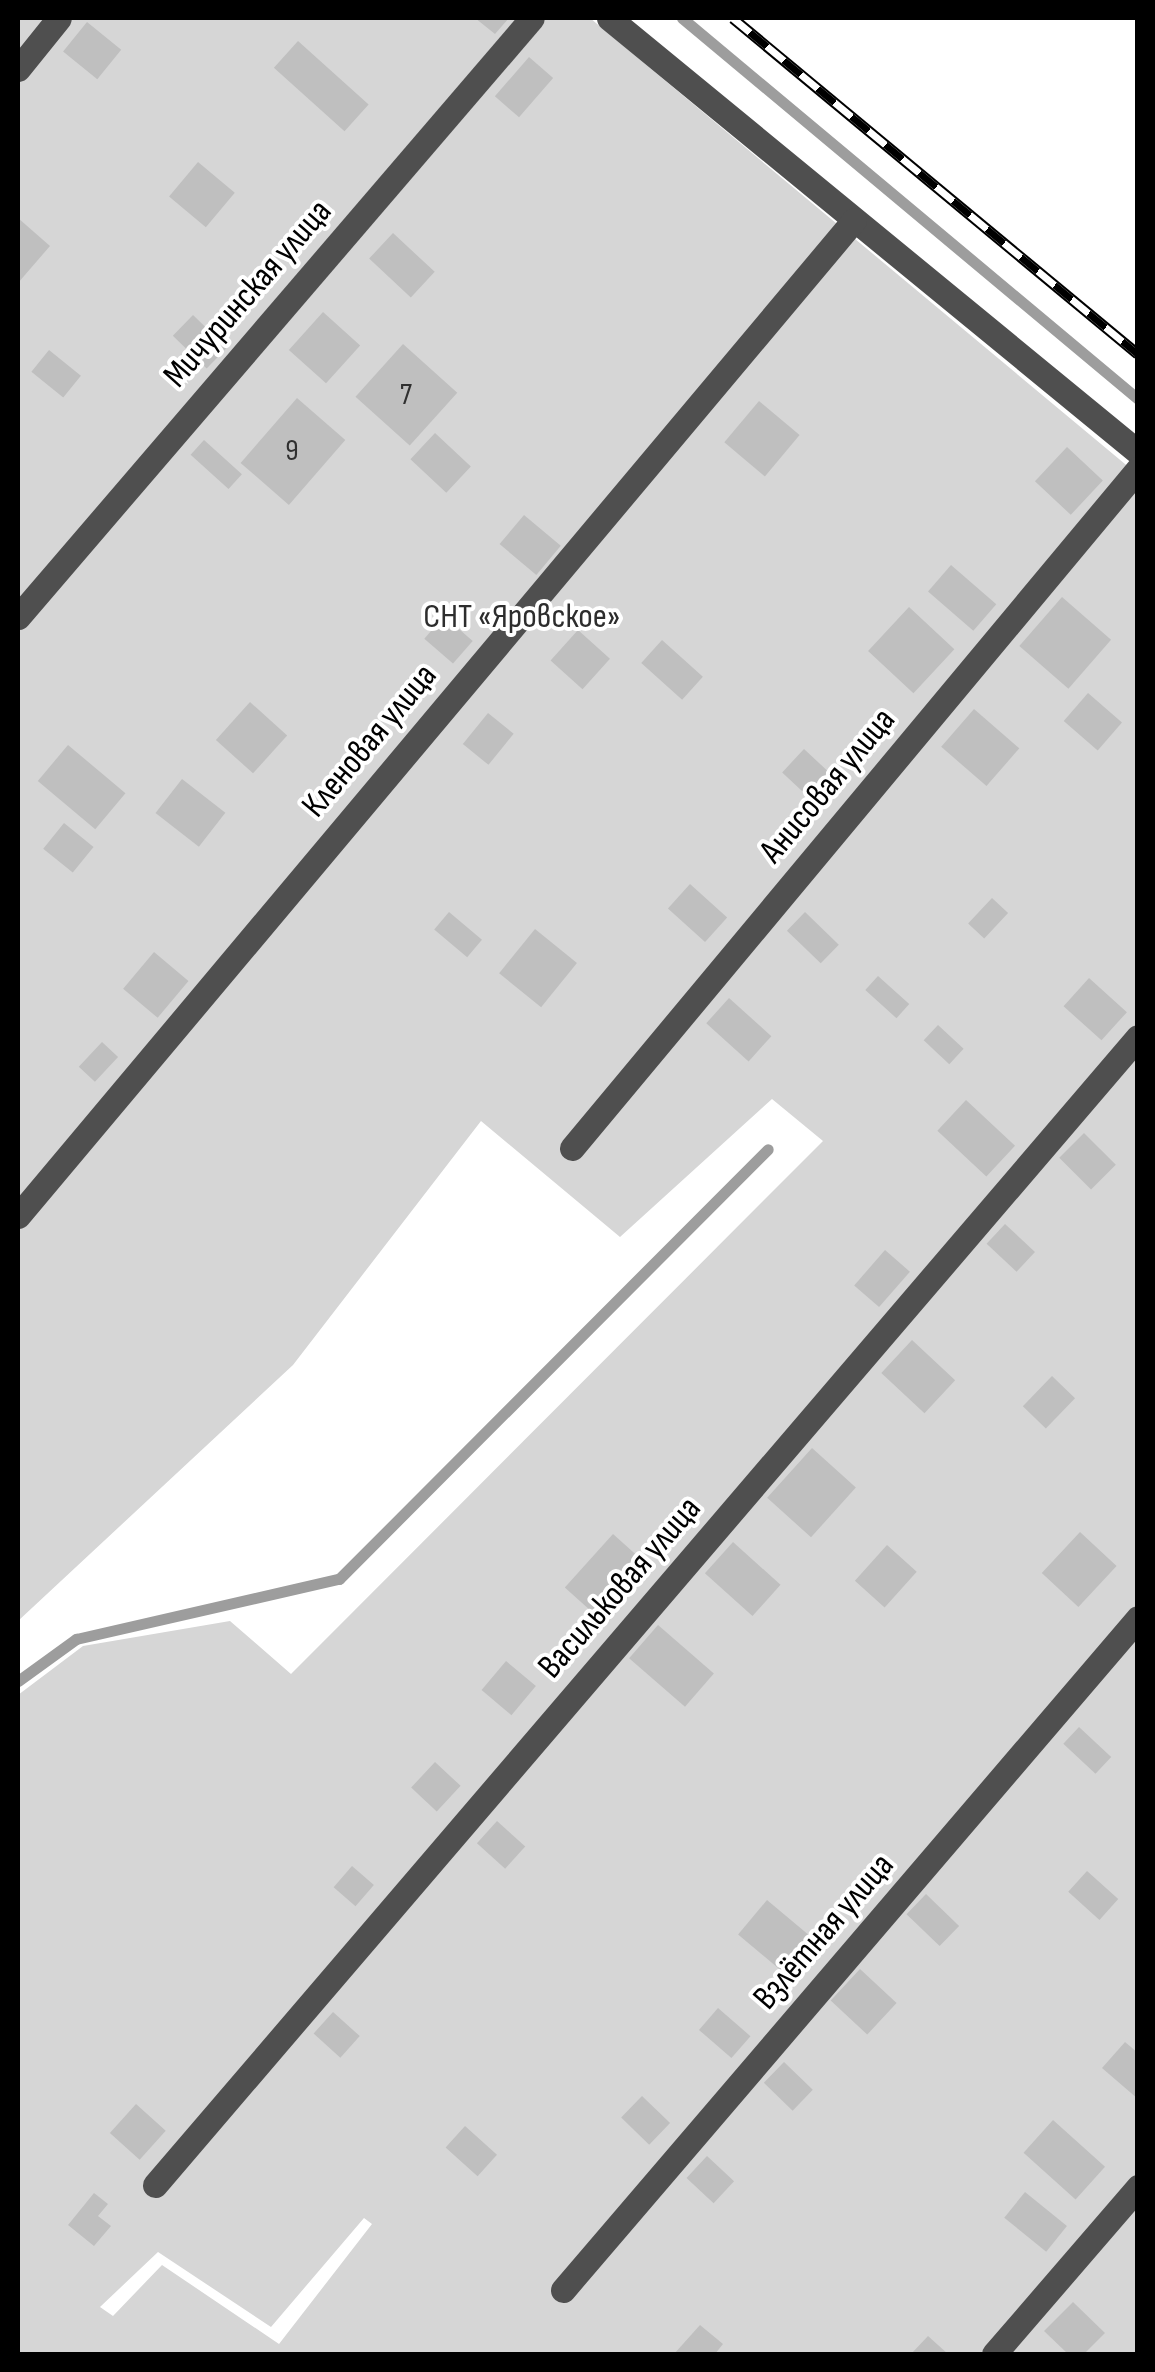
<!DOCTYPE html>
<html>
<head>
<meta charset="utf-8">
<style>
	body { margin:0 }
	#map { position:relative; width:1155px; height:2372px; overflow:hidden; background:#fff; font-family:"Sofia Sans Condensed",sans-serif }
	div>[style] { position:absolute }
	[style*='--x'] { left:calc(var(--x)*1px); top:calc(var(--y)*1px); width:calc(var(--w)*1px); rotate:calc(var(--a)*1deg) }
	.green>* { inset:0; background:#d6d6d6 }
	.stream>* { height:11px; margin:-5.5px; padding:0 5.5px; transform-origin:5.5px; border-radius:5.5px; background:#9d9d9d }
	.building>* { inset:0; background:#bfbfbf; transform-origin:0 0 }
	.minor>* { height:25px; margin:-12.5px; padding:0 12.5px; transform-origin:12.5px; border-radius:12.5px; background:#4f4f4f }
	.rail>* { height:11px; margin-top:-5.5px; transform-origin:0; background:repeating-linear-gradient(90deg,#fff 0 22px,#000 0 44px); box-sizing:border-box; border-block:2px solid #000 }
	span { translate:-50% -50%; white-space:nowrap; text-align:center; line-height:1.15; -webkit-text-stroke:8px #fff; paint-order:stroke }
	.number-label { font-size:30px; color:#303030 }
	.number-label span { -webkit-text-stroke-width:0 }
	.street-label { font-size:35px; color:#000 }
	.park-label { font-size:35px; color:#2d2d2d }
	.frame { position:absolute; inset:0; border:20px solid #000; pointer-events:none }
</style>
</head>
<body>
<div id="map">
	<div class="green">
		<div style="clip-path:polygon(evenodd,18px 18px,590px 18px,1137px 474px,1137px 2354px,18px 2354px,18px 1695px,83px 1646px,230px 1621px,291px 1674px,823px 1141px,772px 1099px,620px 1237px,481px 1121px,293px 1365px,18px 1621px,18px 18px,364px 2218px,372px 2224px,279px 2344px,162px 2265px,113px 2316px,100px 2307px,158px 2252px,271px 2327px,364px 2218px)"></div>
	</div>
	<div class="stream">
		<div style="--x:682;--y:18;--w:594;--a:39.88"></div>
		<div style="--x:18;--y:1681;--w:72;--a:-35.9"></div>
		<div style="--x:76;--y:1639;--w:270;--a:-12.9"></div>
		<div style="--x:339;--y:1579;--w:607;--a:-45.07"></div>
	</div>
	<div class="building">
		<div style="clip-path:polygon(475px 18px,509px 18px,495px 34px)"></div>
		<div style="left:87px;top:22px;width:44px;height:38px;rotate:39deg"></div>
		<div style="left:298px;top:41px;width:95px;height:36px;rotate:42deg"></div>
		<div style="left:529px;top:57px;width:32px;height:52px;rotate:41deg"></div>
		<div style="left:198px;top:162px;width:48px;height:45px;rotate:40deg"></div>
		<div style="clip-path:polygon(18px 218px,50px 246px,18px 283px)"></div>
		<div style="left:393px;top:233px;width:57px;height:35px;rotate:43deg"></div>
		<div style="left:323px;top:312px;width:50px;height:51px;rotate:42deg"></div>
		<div style="left:193px;top:315px;width:47px;height:29px;rotate:44deg"></div>
		<div style="left:403px;top:344px;width:73px;height:71px;rotate:42deg"></div>
		<div style="left:49px;top:350px;width:41px;height:28px;rotate:39deg"></div>
		<div style="left:297px;top:398px;width:64px;height:86px;rotate:41deg"></div>
		<div style="left:759px;top:401px;width:53px;height:54px;rotate:40deg"></div>
		<div style="left:435px;top:433px;width:49px;height:36px;rotate:43deg"></div>
		<div style="left:204px;top:440px;width:51px;height:20px;rotate:42deg"></div>
		<div style="left:1067px;top:447px;width:49px;height:47px;rotate:43deg"></div>
		<div style="left:524px;top:515px;width:48px;height:38px;rotate:40deg"></div>
		<div style="left:951px;top:565px;width:60px;height:35px;rotate:41deg"></div>
		<div style="left:1062px;top:597px;width:65px;height:65px;rotate:41deg"></div>
		<div style="left:909px;top:607px;width:62px;height:60px;rotate:43deg"></div>
		<div style="left:444px;top:616px;width:38px;height:30px;rotate:41deg"></div>
		<div style="left:578px;top:630px;width:43px;height:41px;rotate:42deg"></div>
		<div style="left:662px;top:640px;width:55px;height:31px;rotate:42deg"></div>
		<div style="left:1088px;top:693px;width:45px;height:37px;rotate:41deg"></div>
		<div style="left:250px;top:702px;width:50px;height:51px;rotate:42deg"></div>
		<div style="left:974px;top:709px;width:60px;height:50px;rotate:41deg"></div>
		<div style="left:488px;top:713px;width:33px;height:40px;rotate:39deg"></div>
		<div style="left:68px;top:745px;width:75px;height:47px;rotate:40deg"></div>
		<div style="left:804px;top:749px;width:51px;height:32px;rotate:43deg"></div>
		<div style="left:182px;top:779px;width:55px;height:43px;rotate:38deg"></div>
		<div style="left:64px;top:823px;width:38px;height:33px;rotate:39deg"></div>
		<div style="left:690px;top:884px;width:50px;height:33px;rotate:42deg"></div>
		<div style="left:992px;top:898px;width:22px;height:35px;rotate:43deg"></div>
		<div style="left:449px;top:912px;width:43px;height:23px;rotate:40deg"></div>
		<div style="left:805px;top:912px;width:47px;height:26px;rotate:44deg"></div>
		<div style="left:535px;top:929px;width:54px;height:57px;rotate:39deg"></div>
		<div style="left:154px;top:952px;width:45px;height:48px;rotate:40deg"></div>
		<div style="left:878px;top:976px;width:42px;height:19px;rotate:42deg"></div>
		<div style="left:1089px;top:978px;width:51px;height:38px;rotate:42deg"></div>
		<div style="left:729px;top:998px;width:57px;height:34px;rotate:42deg"></div>
		<div style="left:938px;top:1025px;width:35px;height:21px;rotate:43deg"></div>
		<div style="left:102px;top:1042px;width:22px;height:34px;rotate:43deg"></div>
		<div style="left:966px;top:1100px;width:67px;height:42px;rotate:43deg"></div>
		<div style="left:1084px;top:1133px;width:45px;height:35px;rotate:45deg"></div>
		<div style="left:1005px;top:1224px;width:41px;height:27px;rotate:43deg"></div>
		<div style="left:885px;top:1250px;width:33px;height:47px;rotate:41deg"></div>
		<div style="left:912px;top:1340px;width:59px;height:45px;rotate:43deg"></div>
		<div style="left:1052px;top:1376px;width:32px;height:42px;rotate:44deg"></div>
		<div style="left:812px;top:1448px;width:59px;height:67px;rotate:42deg"></div>
		<div style="left:1080px;top:1532px;width:50px;height:56px;rotate:43deg"></div>
		<div style="left:613px;top:1534px;width:48px;height:72px;rotate:42deg"></div>
		<div style="left:733px;top:1542px;width:64px;height:42px;rotate:42deg"></div>
		<div style="left:887px;top:1545px;width:40px;height:48px;rotate:42deg"></div>
		<div style="left:658px;top:1625px;width:74px;height:44px;rotate:41deg"></div>
		<div style="left:506px;top:1661px;width:39px;height:38px;rotate:40deg"></div>
		<div style="left:1079px;top:1727px;width:44px;height:23px;rotate:43deg"></div>
		<div style="left:435px;top:1762px;width:35px;height:35px;rotate:43deg"></div>
		<div style="left:497px;top:1821px;width:38px;height:30px;rotate:42deg"></div>
		<div style="left:352px;top:1866px;width:29px;height:28px;rotate:41deg"></div>
		<div style="left:1087px;top:1871px;width:42px;height:28px;rotate:42deg"></div>
		<div style="left:926px;top:1894px;width:46px;height:28px;rotate:44deg"></div>
		<div style="left:767px;top:1900px;width:60px;height:45px;rotate:40deg"></div>
		<div style="left:860px;top:1969px;width:50px;height:43px;rotate:43deg"></div>
		<div style="left:718px;top:2008px;width:43px;height:29px;rotate:41deg"></div>
		<div style="left:333px;top:2012px;width:36px;height:29px;rotate:42deg"></div>
		<div style="clip-path:polygon(1125px 2042px,1138px 2053px,1138px 2099px,1102px 2068px)"></div>
		<div style="left:784px;top:2062px;width:40px;height:29px;rotate:44deg"></div>
		<div style="left:642px;top:2096px;width:39px;height:30px;rotate:44deg"></div>
		<div style="left:136px;top:2104px;width:40px;height:39px;rotate:42deg"></div>
		<div style="left:1053px;top:2120px;width:70px;height:44px;rotate:42deg"></div>
		<div style="left:465px;top:2126px;width:43px;height:29px;rotate:42deg"></div>
		<div style="left:707px;top:2156px;width:37px;height:30px;rotate:43deg"></div>
		<div style="left:1025px;top:2192px;width:54px;height:33px;rotate:39deg"></div>
		<div style="clip-path:polygon(94px 2193px,108px 2204px,98px 2216px,111px 2226px,94px 2246px,68px 2225px)"></div>
		<div style="clip-path:polygon(1073px 2302px,1105px 2333px,1084px 2354px,1068px 2354px,1044px 2331px)"></div>
		<div style="clip-path:polygon(700px 2325px,723px 2344px,715px 2354px,674px 2354px)"></div>
		<div style="clip-path:polygon(928px 2336px,948px 2354px,911px 2354px)"></div>
	</div>
	<div class="minor">
		<div style="--x:609;--y:18;--w:684;--a:39.37"></div>
		<div style="--x:18;--y:69;--w:65;--a:-51.2"></div>
		<div style="--x:18;--y:617;--w:789;--a:-49.37"></div>
		<div style="--x:572;--y:1148;--w:884;--a:-50.19"></div>
		<div style="--x:18;--y:1216;--w:1300;--a:-49.99"></div>
		<div style="--x:155;--y:2185;--w:1511;--a:-49.43"></div>
		<div style="--x:563;--y:2290;--w:884;--a:-49.45"></div>
		<div style="--x:994;--y:2354;--w:221;--a:-49.2"></div>
	</div>
	<div class="rail">
		<div style="--x:733;--y:18;--w:526;--a:39.68"></div>
	</div>
	<div class="number-label">
		<span style="left:406px;top:395px">7</span>
		<span style="left:292px;top:451px">9</span>
	</div>
	<div class="street-label">
		<span style="left:248px;top:294px;rotate:-49deg">Мичуринская улица</span>
		<span style="left:370px;top:741px;rotate:-50deg">Кленовая улица</span>
		<span style="left:828px;top:786px;rotate:-50deg">Анисовая улица</span>
		<span style="left:620px;top:1588px;rotate:-49deg">Васильковая улица</span>
		<span style="left:824px;top:1932px;rotate:-49deg">Взлётная улица</span>
	</div>
	<div class="park-label">
		<span style="left:522px;top:617px">СНТ «Яровское»</span>
	</div>
	<div class="frame"></div>
</div>
</body>
</html>
